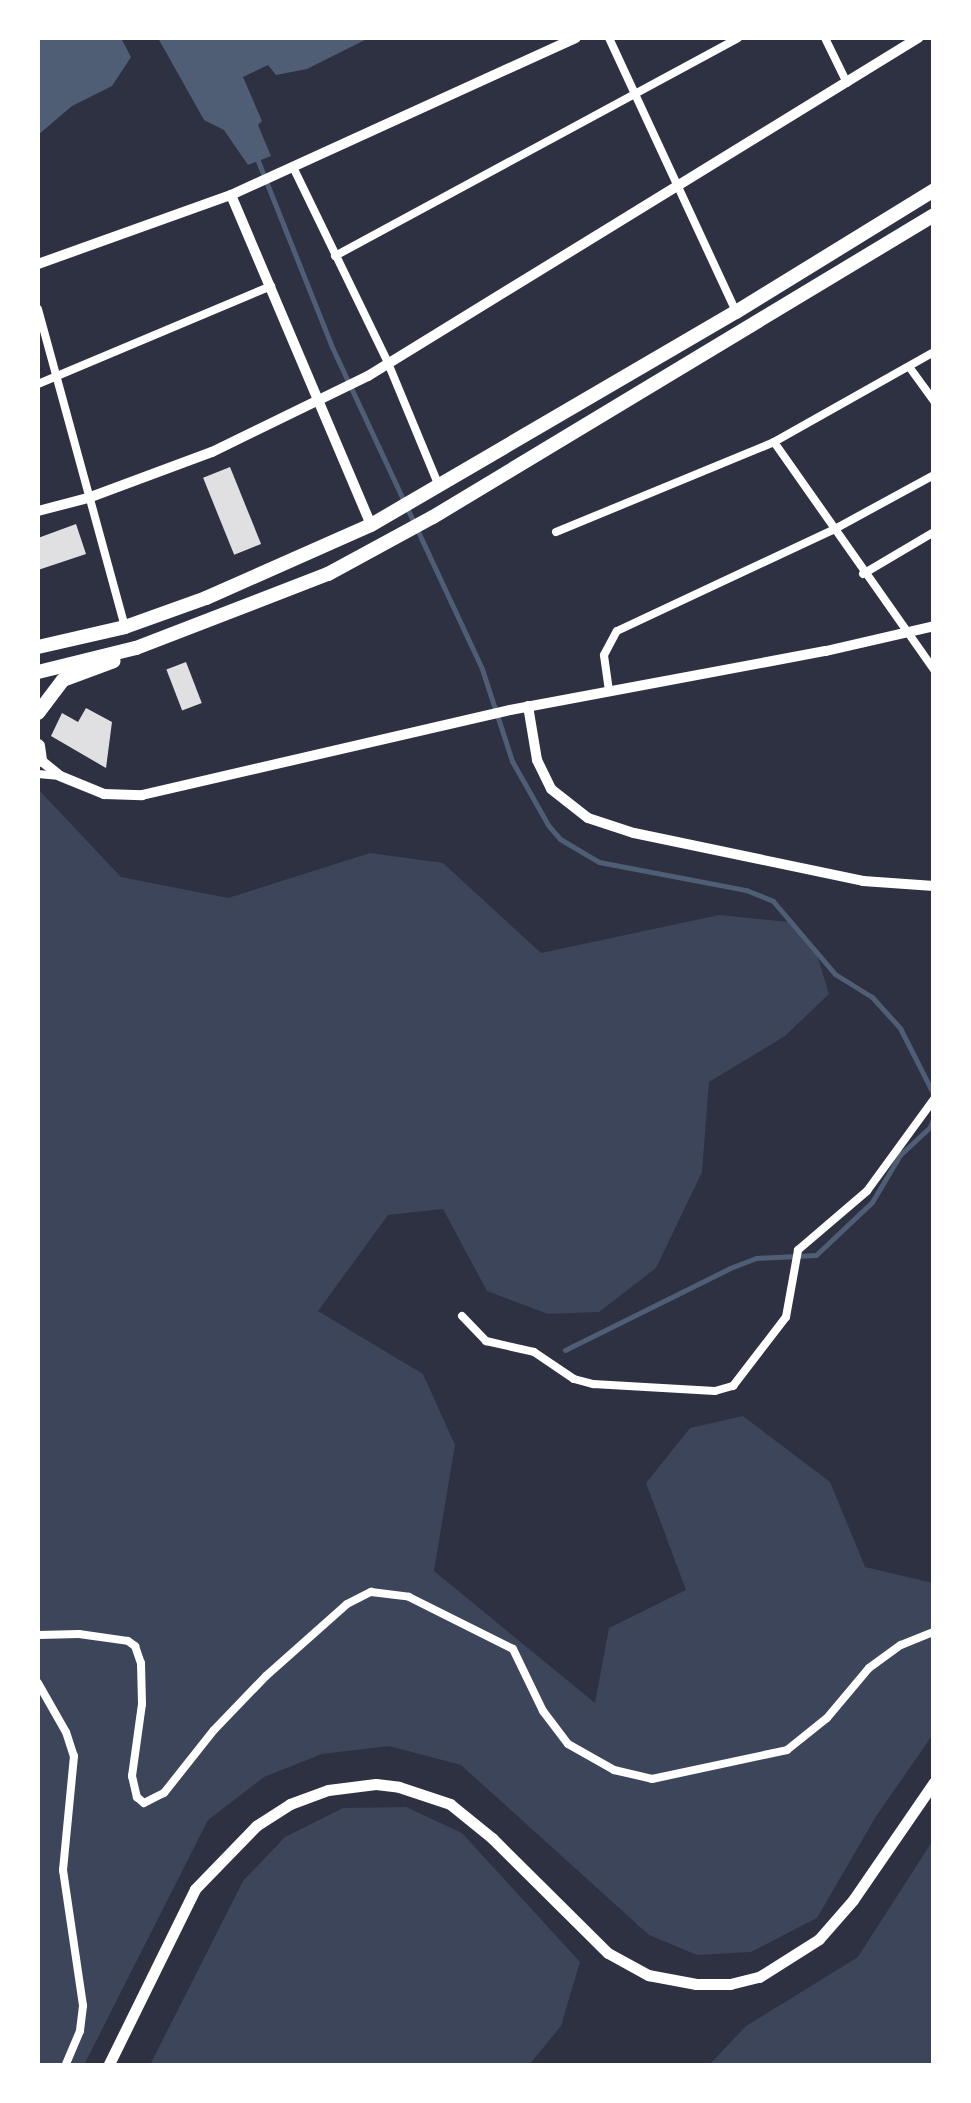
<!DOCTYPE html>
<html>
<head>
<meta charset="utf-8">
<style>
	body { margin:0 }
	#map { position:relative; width:971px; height:2103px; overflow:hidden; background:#2d3142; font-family:Manrope,sans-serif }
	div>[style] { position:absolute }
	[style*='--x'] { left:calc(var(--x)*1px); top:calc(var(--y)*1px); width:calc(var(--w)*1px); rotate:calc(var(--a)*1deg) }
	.green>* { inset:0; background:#3c4559 }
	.water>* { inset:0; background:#4f5d75 }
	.stream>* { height:5px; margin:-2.5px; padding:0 2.5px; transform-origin:2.5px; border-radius:2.5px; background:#4f5d75 }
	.building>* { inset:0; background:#e0e0e3; transform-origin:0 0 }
	.minor>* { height:8px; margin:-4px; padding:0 4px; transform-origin:4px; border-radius:4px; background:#fff }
	.tertiary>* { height:10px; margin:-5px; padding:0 5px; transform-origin:5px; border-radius:5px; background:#fff }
	.secondary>* { height:11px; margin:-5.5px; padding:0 5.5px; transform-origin:5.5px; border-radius:5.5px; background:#fff }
	.trunk>* { height:14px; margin:-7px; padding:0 7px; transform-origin:7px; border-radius:7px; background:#fff }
	span { translate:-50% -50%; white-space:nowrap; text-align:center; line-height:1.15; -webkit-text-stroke:10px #fff; paint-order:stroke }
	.frame { position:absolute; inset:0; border:40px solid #fff; pointer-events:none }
</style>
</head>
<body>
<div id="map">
	<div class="green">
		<div style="clip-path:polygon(38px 789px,121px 877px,228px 898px,370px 853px,443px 863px,541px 953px,719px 915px,788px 922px,815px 948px,829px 994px,785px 1036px,709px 1082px,702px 1172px,656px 1268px,599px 1312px,548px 1314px,487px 1291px,443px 1209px,388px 1215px,318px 1311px,423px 1374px,455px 1445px,434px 1571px,595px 1703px,609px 1628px,686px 1590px,646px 1483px,690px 1428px,743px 1416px,830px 1482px,865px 1567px,933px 1583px,933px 1734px,875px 1818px,817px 1918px,751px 1952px,697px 1955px,649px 1935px,461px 1765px,389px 1746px,322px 1754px,264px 1777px,208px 1820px,84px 2065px,38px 2065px)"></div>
		<div style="clip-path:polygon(406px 1807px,462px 1833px,580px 1962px,561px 2026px,529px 2065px,150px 2065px,243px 1881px,285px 1837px,343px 1808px)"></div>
		<div style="clip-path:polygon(933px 1840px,933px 2065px,709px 2065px,746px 2026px,858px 1957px)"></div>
	</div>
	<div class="water">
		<div style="clip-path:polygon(38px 38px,121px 38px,131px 57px,112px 86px,72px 106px,38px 135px)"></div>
		<div style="clip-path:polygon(158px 38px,369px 38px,307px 69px,276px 75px,268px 65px,243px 77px,262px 121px,258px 125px,271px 156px,248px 165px,224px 130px,204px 120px)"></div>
	</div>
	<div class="stream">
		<div style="--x:258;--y:161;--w:200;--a:68.3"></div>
		<div style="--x:332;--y:347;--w:355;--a:65"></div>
		<div style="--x:482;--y:669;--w:97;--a:71.9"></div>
		<div style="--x:512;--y:761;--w:73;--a:60.6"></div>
		<div style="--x:548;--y:825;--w:18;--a:49"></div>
		<div style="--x:560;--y:839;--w:45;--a:30.5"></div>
		<div style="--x:599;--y:862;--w:150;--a:10.8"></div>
		<div style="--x:746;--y:890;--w:29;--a:22"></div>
		<div style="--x:773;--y:901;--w:96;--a:49.7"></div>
		<div style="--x:835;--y:974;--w:44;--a:31.9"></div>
		<div style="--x:872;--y:997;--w:42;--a:47.9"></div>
		<div style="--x:900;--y:1028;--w:75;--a:63.1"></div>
		<div style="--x:565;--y:1350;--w:184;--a:-26.4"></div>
		<div style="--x:730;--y:1268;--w:28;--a:-21"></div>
		<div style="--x:756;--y:1258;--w:60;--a:-2.9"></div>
		<div style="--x:816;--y:1255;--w:77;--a:-43.4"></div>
		<div style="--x:872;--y:1202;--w:55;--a:-59.2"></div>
		<div style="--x:900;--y:1155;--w:41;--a:-43"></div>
		<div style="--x:930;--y:1127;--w:12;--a:-70"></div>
	</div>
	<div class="building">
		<div style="left:230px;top:467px;width:83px;height:29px;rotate:68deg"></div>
		<div style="clip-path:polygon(76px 524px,86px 554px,38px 570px,38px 538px)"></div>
		<div style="left:186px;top:662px;width:44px;height:21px;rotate:69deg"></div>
		<div style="clip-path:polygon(86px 708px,112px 722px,106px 768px,51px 736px,62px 713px,78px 722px)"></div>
	</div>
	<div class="minor">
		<div style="--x:609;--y:38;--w:302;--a:65.1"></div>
		<div style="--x:825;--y:38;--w:50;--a:63.9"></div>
		<div style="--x:293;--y:167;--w:218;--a:64.1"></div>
		<div style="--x:388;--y:363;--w:133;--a:67.5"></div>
		<div style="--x:335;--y:256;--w:458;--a:-28.4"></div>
		<div style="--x:38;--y:309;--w:330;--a:74.7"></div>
		<div style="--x:910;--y:368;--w:41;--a:54"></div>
		<div style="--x:38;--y:384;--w:253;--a:-22.8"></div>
		<div style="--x:774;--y:442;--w:279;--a:54.9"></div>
		<div style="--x:556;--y:532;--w:236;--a:-22.4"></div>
		<div style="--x:774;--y:442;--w:184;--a:-29.4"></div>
		<div style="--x:863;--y:574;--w:82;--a:-30.6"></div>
		<div style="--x:609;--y:691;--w:36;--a:-98"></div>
		<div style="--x:604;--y:655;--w:27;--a:-62"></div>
		<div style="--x:617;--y:631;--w:238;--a:-25.1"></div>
		<div style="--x:833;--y:530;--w:115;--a:-28.6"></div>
		<div style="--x:38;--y:774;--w:22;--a:5"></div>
		<div style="--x:462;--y:1316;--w:35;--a:46"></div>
		<div style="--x:486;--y:1341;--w:49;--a:12.9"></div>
		<div style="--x:534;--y:1352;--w:48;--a:34"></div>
		<div style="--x:574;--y:1379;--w:20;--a:15"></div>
		<div style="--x:593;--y:1384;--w:122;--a:3.3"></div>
		<div style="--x:715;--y:1391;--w:19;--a:-16"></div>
		<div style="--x:733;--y:1386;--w:87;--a:-52.5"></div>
		<div style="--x:786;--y:1317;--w:68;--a:-79.8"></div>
		<div style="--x:798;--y:1250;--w:91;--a:-40.5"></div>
		<div style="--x:867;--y:1191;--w:114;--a:-53.9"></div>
		<div style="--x:38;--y:1635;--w:41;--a:-1.4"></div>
		<div style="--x:79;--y:1634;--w:49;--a:8.1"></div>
		<div style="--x:128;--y:1641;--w:9;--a:36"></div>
		<div style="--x:135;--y:1646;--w:18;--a:71"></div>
		<div style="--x:141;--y:1663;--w:41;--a:88.6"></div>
		<div style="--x:142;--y:1704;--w:73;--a:97.9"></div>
		<div style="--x:132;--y:1776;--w:22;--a:77"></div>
		<div style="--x:137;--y:1797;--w:9;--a:41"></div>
		<div style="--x:144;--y:1803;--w:22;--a:-27"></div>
		<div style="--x:164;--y:1793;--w:80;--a:-51.6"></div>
		<div style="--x:214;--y:1730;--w:75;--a:-46.1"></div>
		<div style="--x:266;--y:1676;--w:108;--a:-41.6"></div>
		<div style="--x:347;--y:1604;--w:27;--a:-27"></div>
		<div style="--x:371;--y:1592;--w:38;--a:7"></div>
		<div style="--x:409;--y:1597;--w:116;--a:26.6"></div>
		<div style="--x:513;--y:1649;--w:69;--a:64.2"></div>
		<div style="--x:543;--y:1711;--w:41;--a:52.9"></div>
		<div style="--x:568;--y:1744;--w:53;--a:29.5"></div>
		<div style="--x:614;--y:1770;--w:39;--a:13"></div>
		<div style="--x:652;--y:1779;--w:138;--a:-12.1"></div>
		<div style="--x:787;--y:1750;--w:51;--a:-38.7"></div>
		<div style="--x:827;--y:1718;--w:65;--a:-50"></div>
		<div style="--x:869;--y:1668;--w:39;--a:-36"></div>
		<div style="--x:901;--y:1645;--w:35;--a:-22"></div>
		<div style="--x:38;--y:1683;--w:56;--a:60.3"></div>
		<div style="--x:66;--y:1732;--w:25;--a:72"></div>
		<div style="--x:74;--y:1756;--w:115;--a:95.5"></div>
		<div style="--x:63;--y:1870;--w:137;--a:81.6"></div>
		<div style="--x:83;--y:2006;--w:25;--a:97"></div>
		<div style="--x:80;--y:2031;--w:38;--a:113"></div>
	</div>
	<div class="tertiary">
		<div style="--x:231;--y:195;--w:358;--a:67"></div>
		<div style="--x:38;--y:264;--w:205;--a:-19.7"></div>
		<div style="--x:231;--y:195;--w:379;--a:-24.5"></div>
		<div style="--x:38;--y:511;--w:52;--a:-14.6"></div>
		<div style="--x:88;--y:498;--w:132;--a:-20.4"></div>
		<div style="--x:212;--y:452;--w:174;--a:-26"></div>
		<div style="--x:368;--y:376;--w:646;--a:-31.57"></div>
		<div style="--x:528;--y:706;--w:55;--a:80.5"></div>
		<div style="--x:537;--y:760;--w:32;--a:64"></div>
		<div style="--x:551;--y:789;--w:47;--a:38.1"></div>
		<div style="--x:588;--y:818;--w:48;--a:18.1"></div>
		<div style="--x:634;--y:833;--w:234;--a:11.8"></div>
		<div style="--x:863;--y:881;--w:71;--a:4"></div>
		<div style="--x:38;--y:758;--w:28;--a:39"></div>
		<div style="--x:60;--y:776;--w:48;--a:22.2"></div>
		<div style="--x:104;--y:794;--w:38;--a:2"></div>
		<div style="--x:142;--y:795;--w:378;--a:-13"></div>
		<div style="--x:510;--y:710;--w:321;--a:-10.6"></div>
		<div style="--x:826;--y:651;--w:111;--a:-13"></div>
	</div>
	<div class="secondary">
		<div style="--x:108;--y:2066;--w:197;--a:-63.8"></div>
		<div style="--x:195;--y:1889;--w:88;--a:-45.9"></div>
		<div style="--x:256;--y:1826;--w:40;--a:-32.9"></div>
		<div style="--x:290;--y:1804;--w:40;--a:-20.2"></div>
		<div style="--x:328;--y:1790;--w:48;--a:-7.1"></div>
		<div style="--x:376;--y:1784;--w:23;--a:7"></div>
		<div style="--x:399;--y:1787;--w:54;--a:18.4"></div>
		<div style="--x:450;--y:1804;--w:54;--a:39"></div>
		<div style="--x:492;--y:1838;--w:163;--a:44.8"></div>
		<div style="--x:608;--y:1953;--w:46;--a:28.8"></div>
		<div style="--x:648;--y:1975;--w:49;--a:10.6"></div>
		<div style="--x:696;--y:1984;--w:34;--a:0"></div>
		<div style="--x:730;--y:1984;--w:30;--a:-14"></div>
		<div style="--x:759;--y:1977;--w:71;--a:-32.3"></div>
		<div style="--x:819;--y:1939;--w:52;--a:-48.9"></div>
		<div style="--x:853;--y:1900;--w:143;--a:-55.5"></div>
	</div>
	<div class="trunk">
		<div style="--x:38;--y:647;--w:89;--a:-12.9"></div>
		<div style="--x:125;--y:627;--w:86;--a:-19.7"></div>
		<div style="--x:206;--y:598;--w:180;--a:-23.9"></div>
		<div style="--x:371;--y:525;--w:423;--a:-30.3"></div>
		<div style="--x:736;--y:312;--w:233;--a:-31.6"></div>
		<div style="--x:38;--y:672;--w:101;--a:-13.8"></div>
		<div style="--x:136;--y:648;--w:206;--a:-21.1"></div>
		<div style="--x:328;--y:574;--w:119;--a:-28.5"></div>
		<div style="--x:433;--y:517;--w:585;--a:-31.08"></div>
		<div style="--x:38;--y:713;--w:41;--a:-52.9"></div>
		<div style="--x:63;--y:680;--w:54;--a:-20.4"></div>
		<div style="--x:38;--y:746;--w:14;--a:82"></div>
	</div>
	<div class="frame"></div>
</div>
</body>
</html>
